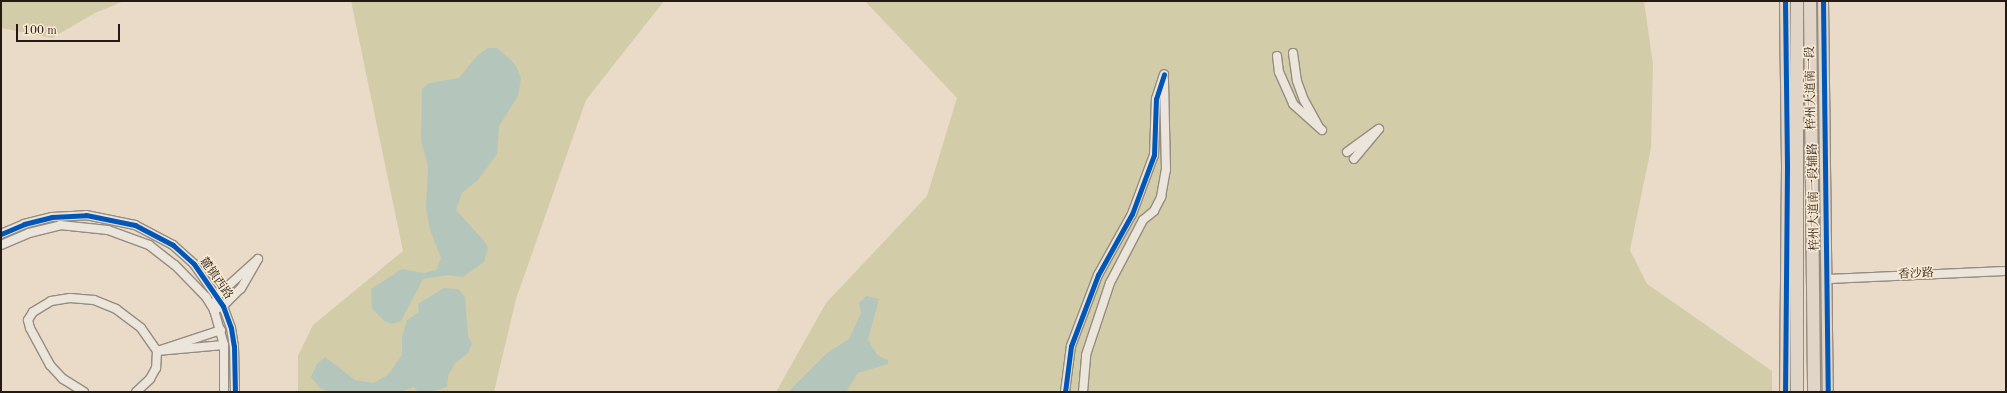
<!DOCTYPE html>
<html>
<head>
<meta charset="utf-8">
<style>
	body { margin:0 }
	#map { position:relative; width:2007px; height:393px; overflow:hidden; background:#e9dbc8; font-family:"Old Standard TT","Noto Serif SC",serif }
	div>[style] { position:absolute }
	[style*='--x'] { left:calc(var(--x)*1px); top:calc(var(--y)*1px); width:calc(var(--w)*1px); rotate:calc(var(--a)*1deg) }
	.green>* { inset:0; background:#d3cca8 }
	.water>* { inset:0; background:#b4c5bb }
	.roads { filter:drop-shadow(1px 0 #958c80) drop-shadow(-1px 0 #958c80) drop-shadow(0 1px #958c80) drop-shadow(0 -1px #958c80) }
	.minor>* { height:8px; margin:-4px; padding:0 4px; transform-origin:4px; border-radius:4px; background:#ece5dc }
	.major>* { height:10px; margin:-5px; padding:0 5px; transform-origin:5px; border-radius:5px; background:#e0d5c6 }
	.highway>* { height:12px; margin:-6px; padding:0 6px; transform-origin:6px; border-radius:6px; background:#e0d5c6 }
	.cycleway>* { height:5px; margin:-2.5px; padding:0 2.5px; transform-origin:2.5px; border-radius:2.5px; background:#0057b8 }
	span { translate:-50% -50%; white-space:nowrap; text-align:center; line-height:1.15; -webkit-text-stroke:3px #f9ead3; paint-order:stroke }
	.street-label { font-size:12px; color:#251913 }
	.frame { position:absolute; inset:0; border:2px solid #251913; pointer-events:none }
	.scale { position:absolute; left:16px; top:24px; width:104px; height:18px; box-sizing:border-box; border:2px solid #251913; border-top:0; padding-left:5px; font-size:12px; line-height:14px; white-space:nowrap; color:#251913; -webkit-text-stroke:3px #f9ead3; paint-order:stroke }
</style>
</head>
<body>
<div id="map">
	<div class="green">
		<div style="clip-path:polygon(1px 1px,124px 1px,95px 13px,52px 38px,1px 28px)"></div>
		<div style="clip-path:polygon(351px 1px,664px 1px,586px 100px,516px 299px,494px 392px,298px 392px,298px 356px,313px 325px,403px 251px)"></div>
		<div style="clip-path:polygon(865px 1px,1644px 1px,1653px 64px,1651px 148px,1630px 250px,1647px 284px,1772px 371px,1772px 392px,776px 392px,826px 303px,927px 196px,957px 98px)"></div>
	</div>
	<div class="water">
		<div style="clip-path:polygon(488px 48px,497px 48px,515px 64px,521px 78px,518px 96px,499px 126px,497px 154px,478px 180px,462px 193px,456px 210px,484px 241px,488px 248px,484px 262px,463px 277px,448px 275px,423px 279px,401px 321px,392px 324px,384px 321px,372px 308px,371px 289px,402px 269px,424px 273px,436px 270px,441px 258px,430px 230px,426px 208px,428px 166px,421px 141px,422px 89px,429px 83px,459px 78px,477px 56px)"></div>
		<div style="clip-path:polygon(444px 288px,458px 289px,465px 297px,468px 336px,472px 344px,468px 353px,455px 363px,448px 376px,447px 387px,430px 392px,418px 392px,414px 387px,400px 392px,329px 392px,320px 388px,311px 377px,317px 364px,325px 357px,355px 380px,373px 383px,388px 375px,402px 355px,402px 337px,407px 320px,419px 312px,418px 304px)"></div>
		<div style="clip-path:polygon(866px 296px,879px 299px,868px 340px,877px 355px,888px 360px,888px 364px,858px 373px,846px 392px,788px 392px,827px 353px,849px 339px,861px 313px,859px 303px)"></div>
	</div>
	<div class="roads">
		<div class="minor">
			<div style="--x:1293;--y:53;--w:28;--a:82"></div>
			<div style="--x:1297;--y:81;--w:20;--a:70"></div>
			<div style="--x:1304;--y:100;--w:29;--a:61"></div>
			<div style="--x:1277;--y:56;--w:16;--a:83"></div>
			<div style="--x:1279;--y:72;--w:35;--a:66"></div>
			<div style="--x:1293;--y:104;--w:39;--a:42"></div>
			<div style="--x:1347;--y:152;--w:39;--a:-36"></div>
			<div style="--x:1379;--y:129;--w:39;--a:130"></div>
			<div style="--x:1;--y:234;--w:25;--a:-23"></div>
			<div style="--x:24;--y:224;--w:29;--a:-14"></div>
			<div style="--x:52;--y:217;--w:34;--a:-3"></div>
			<div style="--x:86;--y:215;--w:50;--a:11.5"></div>
			<div style="--x:135;--y:225;--w:43;--a:27.8"></div>
			<div style="--x:173;--y:245;--w:28;--a:42"></div>
			<div style="--x:194;--y:264;--w:51;--a:55.4"></div>
			<div style="--x:223;--y:306;--w:23;--a:70"></div>
			<div style="--x:231;--y:328;--w:18;--a:81"></div>
			<div style="--x:234;--y:346;--w:46;--a:88.8"></div>
			<div style="--x:1;--y:245;--w:30;--a:-23"></div>
			<div style="--x:29;--y:233;--w:32;--a:-14"></div>
			<div style="--x:60;--y:225;--w:48;--a:5.9"></div>
			<div style="--x:108;--y:230;--w:44;--a:20.1"></div>
			<div style="--x:149;--y:245;--w:33;--a:38"></div>
			<div style="--x:175;--y:265;--w:45;--a:45.9"></div>
			<div style="--x:206;--y:297;--w:15;--a:58"></div>
			<div style="--x:214;--y:310;--w:36;--a:74"></div>
			<div style="--x:224;--y:345;--w:47;--a:90"></div>
			<div style="--x:258;--y:259;--w:34;--a:120"></div>
			<div style="--x:241;--y:288;--w:25;--a:135"></div>
			<div style="--x:223;--y:306;--w:10;--a:156"></div>
			<div style="--x:214;--y:310;--w:14;--a:-78"></div>
			<div style="--x:217;--y:296;--w:55;--a:-42.1"></div>
			<div style="--x:1827;--y:279;--w:179;--a:-2.6"></div>
			<div style="--x:221;--y:330;--w:67;--a:161.8"></div>
			<div style="--x:157;--y:351;--w:67;--a:-5.1"></div>
			<div style="--x:84;--y:392;--w:25;--a:-148"></div>
			<div style="--x:63;--y:379;--w:19;--a:-133"></div>
			<div style="--x:50;--y:365;--w:42;--a:-118.4"></div>
			<div style="--x:30;--y:328;--w:8;--a:-104"></div>
			<div style="--x:28;--y:320;--w:9;--a:-58"></div>
			<div style="--x:33;--y:312;--w:21;--a:-31"></div>
			<div style="--x:51;--y:301;--w:19;--a:-9"></div>
			<div style="--x:70;--y:298;--w:24;--a:5"></div>
			<div style="--x:94;--y:300;--w:24;--a:22"></div>
			<div style="--x:116;--y:309;--w:31;--a:37"></div>
			<div style="--x:141;--y:328;--w:28;--a:55"></div>
			<div style="--x:157;--y:351;--w:17;--a:93"></div>
			<div style="--x:156;--y:368;--w:13;--a:119"></div>
			<div style="--x:150;--y:379;--w:19;--a:137"></div>
			<div style="--x:1065;--y:392;--w:46;--a:-82.6"></div>
			<div style="--x:1071;--y:346;--w:76;--a:-69.2"></div>
			<div style="--x:1098;--y:275;--w:70;--a:-60.9"></div>
			<div style="--x:1132;--y:214;--w:63;--a:-69.6"></div>
			<div style="--x:1154;--y:155;--w:56;--a:-88"></div>
			<div style="--x:1156;--y:99;--w:26;--a:-72"></div>
			<div style="--x:1083;--y:392;--w:37;--a:-85"></div>
			<div style="--x:1086;--y:355;--w:76;--a:-71.6"></div>
			<div style="--x:1110;--y:283;--w:71;--a:-62.4"></div>
			<div style="--x:1143;--y:220;--w:14;--a:-39"></div>
			<div style="--x:1154;--y:211;--w:16;--a:-63"></div>
			<div style="--x:1161;--y:197;--w:27;--a:-80"></div>
			<div style="--x:1166;--y:170;--w:91;--a:-91.3"></div>
		</div>
		<div class="major">
			<div style="--x:1785;--y:1;--w:167;--a:89.3"></div>
			<div style="--x:1787;--y:168;--w:224;--a:90.5"></div>
			<div style="--x:1823;--y:1;--w:391;--a:89.3"></div>
		</div>
		<div class="highway">
			<div style="--x:1797;--y:1;--w:391;--a:90"></div>
			<div style="--x:1810;--y:1;--w:391;--a:89.4"></div>
		</div>
	</div>
	<div class="cycleway">
		<div style="--x:1785;--y:1;--w:167;--a:89.3"></div>
		<div style="--x:1787;--y:168;--w:224;--a:90.5"></div>
		<div style="--x:1823;--y:1;--w:391;--a:89.3"></div>
		<div style="--x:1;--y:234;--w:25;--a:-23"></div>
		<div style="--x:24;--y:224;--w:29;--a:-14"></div>
		<div style="--x:52;--y:217;--w:34;--a:-3"></div>
		<div style="--x:86;--y:215;--w:50;--a:11.5"></div>
		<div style="--x:135;--y:225;--w:43;--a:27.8"></div>
		<div style="--x:173;--y:245;--w:28;--a:42"></div>
		<div style="--x:194;--y:264;--w:51;--a:55.4"></div>
		<div style="--x:223;--y:306;--w:23;--a:70"></div>
		<div style="--x:231;--y:328;--w:18;--a:81"></div>
		<div style="--x:234;--y:346;--w:46;--a:88.8"></div>
		<div style="--x:1065;--y:392;--w:46;--a:-82.6"></div>
		<div style="--x:1071;--y:346;--w:76;--a:-69.2"></div>
		<div style="--x:1098;--y:275;--w:70;--a:-60.9"></div>
		<div style="--x:1132;--y:214;--w:63;--a:-69.6"></div>
		<div style="--x:1154;--y:155;--w:56;--a:-88"></div>
		<div style="--x:1156;--y:99;--w:26;--a:-72"></div>
	</div>
	<div class="street-label">
		<span style="left:1812px;top:88px;rotate:-91deg">梓州大道南一段</span>
		<span style="left:1815px;top:197px;rotate:-91deg">梓州大道南一段辅路</span>
		<span style="left:1916px;top:275px;rotate:-3deg">香沙路</span>
		<span style="left:215px;top:279px;rotate:55deg">麓镇西路</span>
	</div>
	<div class="frame"></div>
	<div class="scale">100 m</div>
</div>
</body>
</html>
